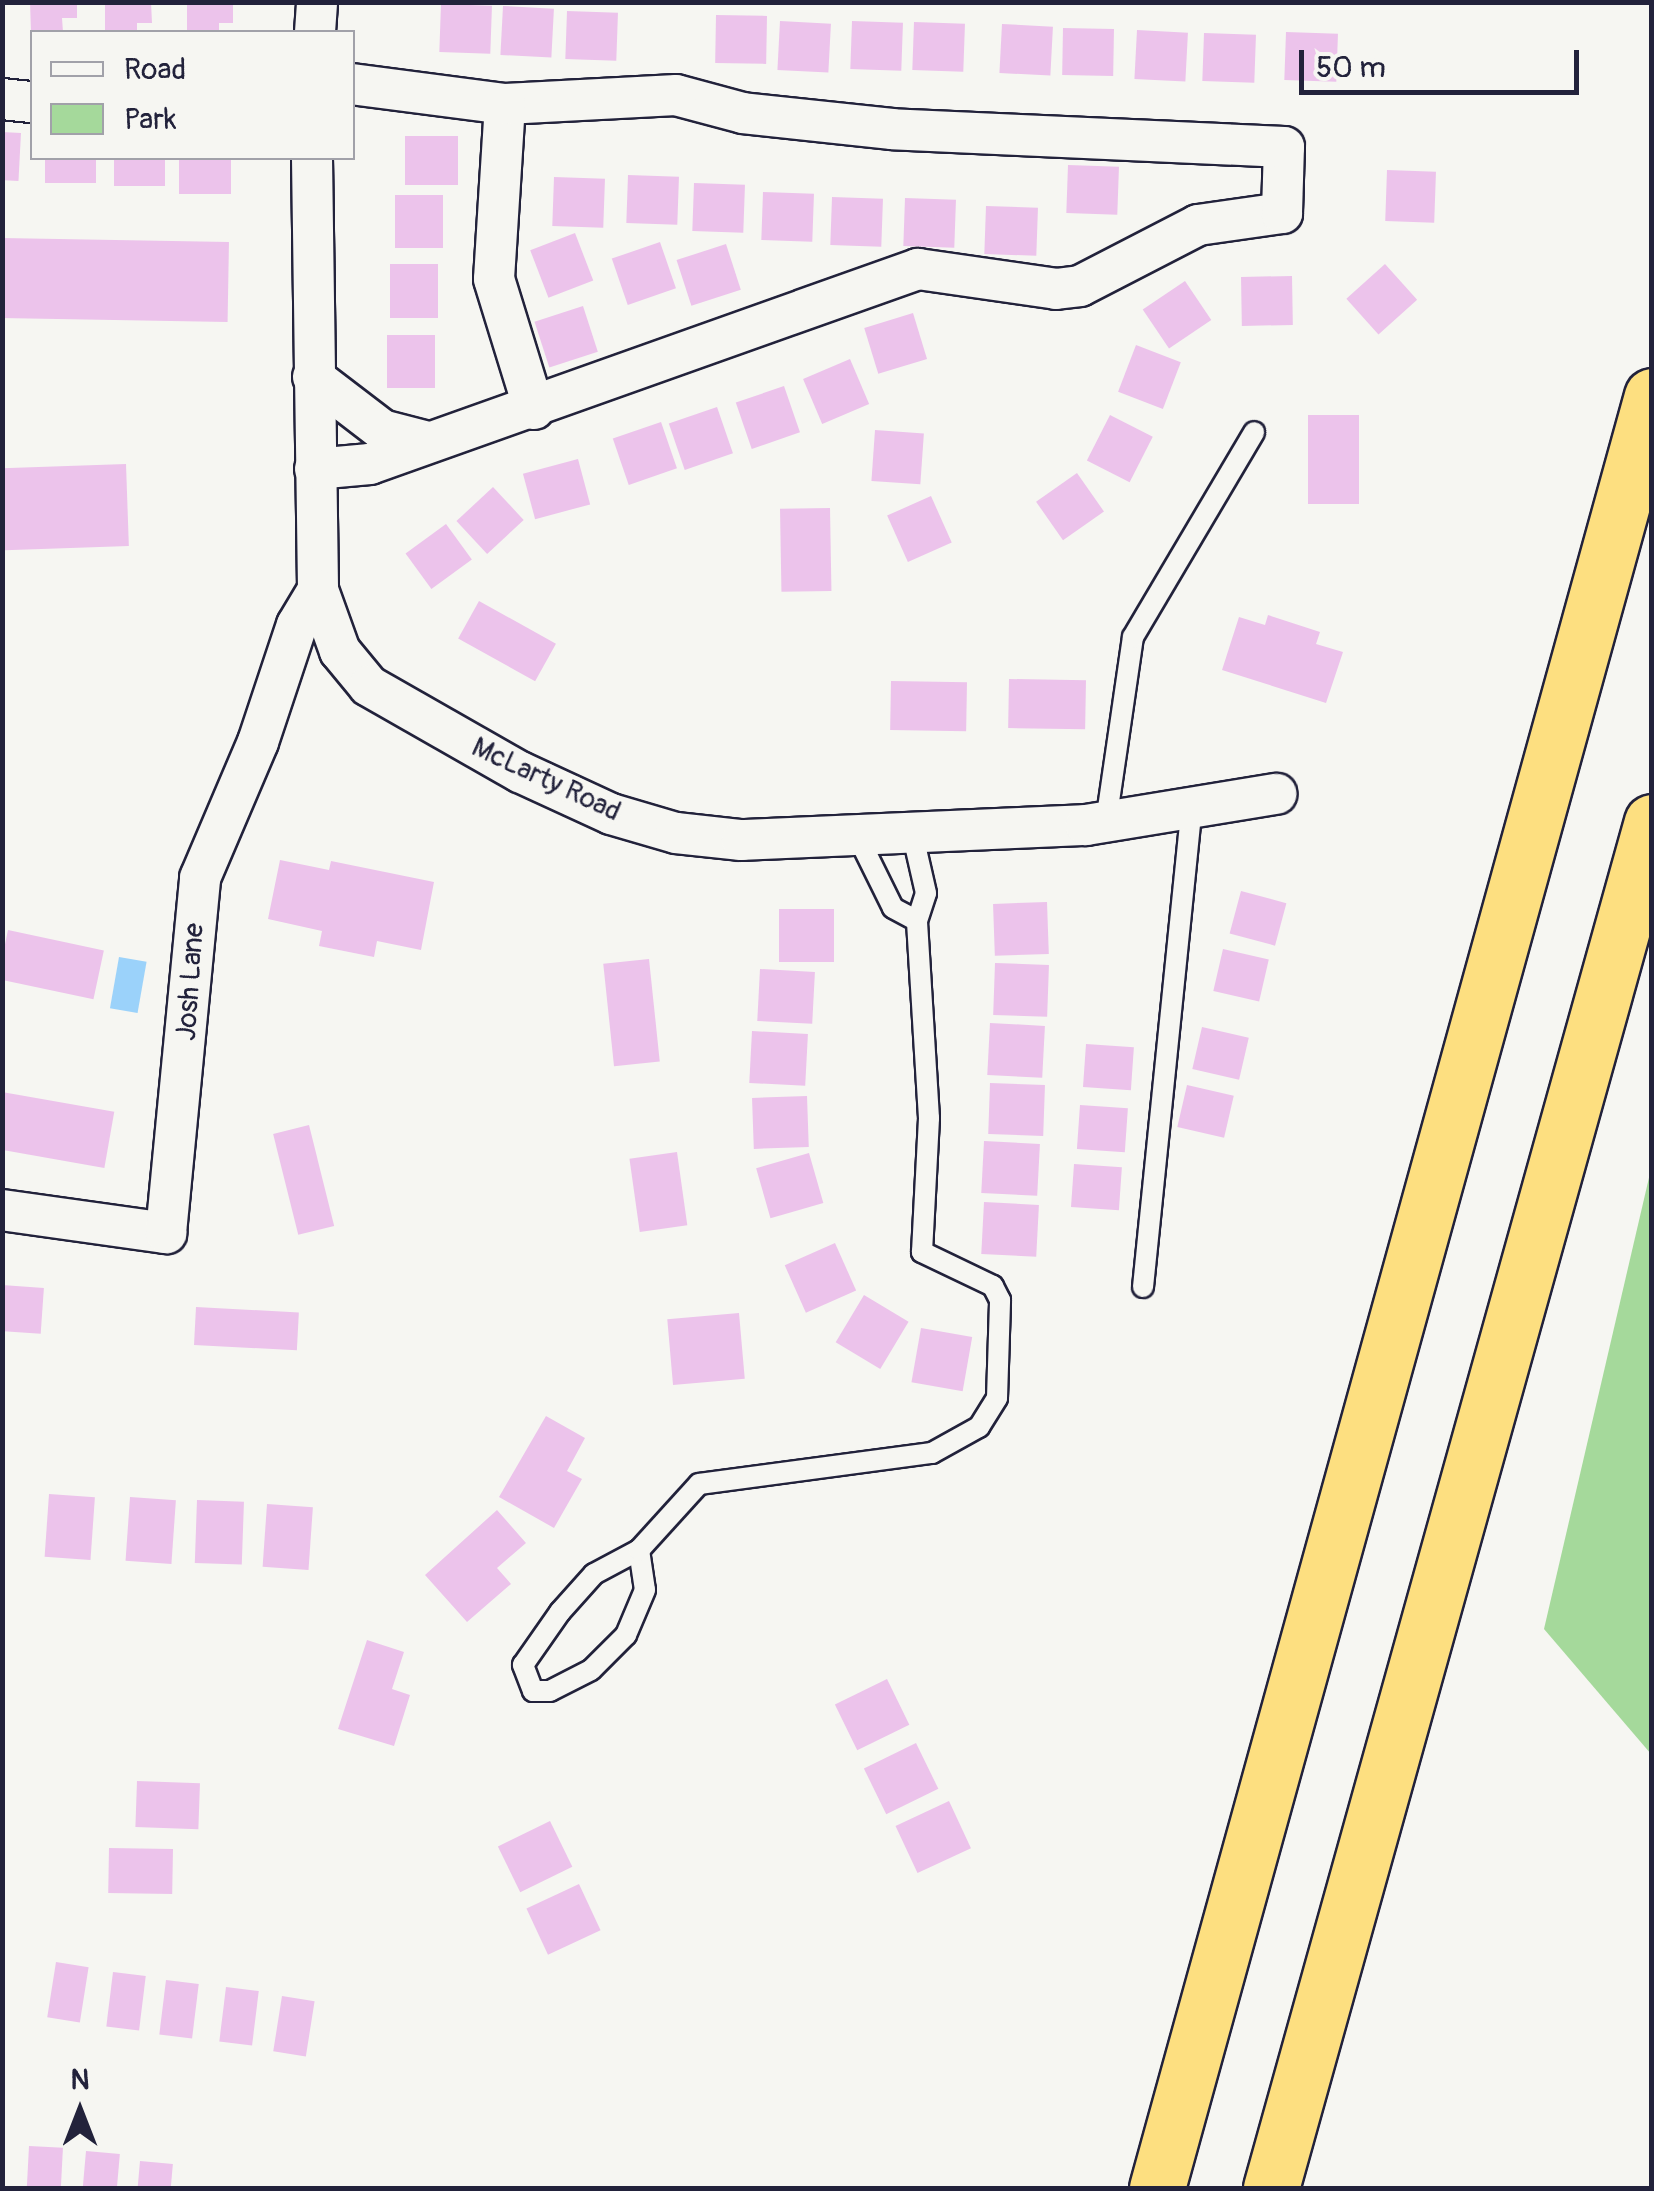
<!DOCTYPE html>
<html>
<head>
<meta charset="utf-8">
<style>
	body { margin:0 }
	#map { position:relative; width:1654px; height:2191px; overflow:hidden; background:#f6f6f2; font-family:Pangolin,sans-serif }
	div>[style] { position:absolute }
	[style*='--x'] { left:calc(var(--x)*1px); top:calc(var(--y)*1px); width:calc(var(--w)*1px); rotate:calc(var(--a)*1deg) }
	.green>* { inset:0; background:#a5d99b }
	.water>* { inset:0; background:#9bd2fa; transform-origin:0 0 }
	.building>* { inset:0; background:#ecc3eb; transform-origin:0 0 }
	.roads { filter:drop-shadow(2px 0 #22223b) drop-shadow(-2px 0 #22223b) drop-shadow(0 2px #22223b) drop-shadow(0 -2px #22223b) }
	.lane>* { height:20px; margin:-10px; padding:0 10px; transform-origin:10px; border-radius:10px; background:#f6f6f2 }
	.street>* { height:40px; margin:-20px; padding:0 20px; transform-origin:20px; border-radius:20px; background:#f6f6f2 }
	.highway>* { height:55px; margin:-27.5px; padding:0 27.5px; transform-origin:27.5px; border-radius:27.5px; background:#fddf80 }
	span { translate:-50% -50%; white-space:nowrap; text-align:center; line-height:1.15; -webkit-text-stroke:8px #f6f6f2; paint-order:stroke }
	.street-label { font-size:28px; color:#22223b }
	.frame { position:absolute; inset:0; border:5px solid #22223b; pointer-events:none }
	.legend { position:absolute; left:30px; top:30px; width:325px; height:130px; box-sizing:border-box; background:#f6f6f2; border:2px solid #a1a1a9; margin:0; padding:12px 18px; list-style:none; font-size:30px; color:#22223b }
	.legend li { display:flex; align-items:center; gap:20px; height:50px }
	.legend b { width:50px; border:2px solid #a1a1a9 }
	.north { position:absolute; left:30px; top:2061px; width:100px; height:100px; -webkit-text-stroke:8px #f6f6f2; paint-order:stroke; rotate:0deg; font-size:28px; font-weight:700; line-height:40px; text-align:center; color:#22223b }
	.north::after { content:''; display:block; margin:auto; width:35px; height:45px; background:#22223b; clip-path:polygon(50% 0,100% 100%,50% 72%,0 100%) }
	.scale { position:absolute; left:1299px; top:50px; width:280px; height:45px; box-sizing:border-box; border:5px solid #22223b; border-top:0; padding-left:12px; font-size:30px; line-height:35px; white-space:nowrap; color:#22223b; -webkit-text-stroke:8px #f6f6f2; paint-order:stroke }
</style>
</head>
<body>
<div id="map">
	<div class="green">
		<div style="clip-path:polygon(1651px 1169px,1652px 1754px,1651px 1754px,1544px 1629px)"></div>
	</div>
	<div class="water">
		<div style="left:119px;top:957px;width:28px;height:52px;rotate:10deg"></div>
	</div>
	<div class="building">
		<div style="clip-path:polygon(30px 2px,77px 2px,77px 18px,62px 18px,63px 32px,31px 32px)"></div>
		<div style="clip-path:polygon(105px 2px,151px 2px,152px 23px,137px 23px,137px 32px,105px 32px)"></div>
		<div style="clip-path:polygon(187px 2px,233px 2px,233px 23px,219px 23px,219px 32px,187px 32px)"></div>
		<div style="left:441px;top:4px;width:51px;height:48px;rotate:2deg"></div>
		<div style="left:503px;top:6px;width:51px;height:49px;rotate:3deg"></div>
		<div style="left:567px;top:11px;width:51px;height:48px;rotate:2deg"></div>
		<div style="left:716px;top:15px;width:51px;height:48px;rotate:1deg"></div>
		<div style="left:780px;top:21px;width:51px;height:49px;rotate:3deg"></div>
		<div style="left:852px;top:21px;width:51px;height:48px;rotate:2deg"></div>
		<div style="left:914px;top:22px;width:51px;height:48px;rotate:2deg"></div>
		<div style="left:1002px;top:24px;width:51px;height:49px;rotate:3deg"></div>
		<div style="left:1063px;top:28px;width:51px;height:47px;rotate:1deg"></div>
		<div style="left:1137px;top:30px;width:51px;height:49px;rotate:3deg"></div>
		<div style="left:1286px;top:32px;width:52px;height:48px;rotate:2deg"></div>
		<div style="left:1204px;top:33px;width:52px;height:48px;rotate:2deg"></div>
		<div style="left:2px;top:132px;width:19px;height:48px;rotate:3deg"></div>
		<div style="left:405px;top:136px;width:53px;height:49px"></div>
		<div style="left:45px;top:158px;width:51px;height:25px"></div>
		<div style="left:114px;top:158px;width:51px;height:28px"></div>
		<div style="left:179px;top:158px;width:52px;height:36px"></div>
		<div style="left:1068px;top:165px;width:51px;height:48px;rotate:2deg"></div>
		<div style="left:1387px;top:170px;width:49px;height:51px;rotate:2deg"></div>
		<div style="left:628px;top:175px;width:51px;height:48px;rotate:2deg"></div>
		<div style="left:554px;top:177px;width:51px;height:49px;rotate:2deg"></div>
		<div style="left:694px;top:183px;width:51px;height:48px;rotate:2deg"></div>
		<div style="left:763px;top:192px;width:51px;height:48px;rotate:2deg"></div>
		<div style="left:395px;top:195px;width:48px;height:53px"></div>
		<div style="left:832px;top:197px;width:51px;height:48px;rotate:2deg"></div>
		<div style="left:905px;top:198px;width:51px;height:48px;rotate:2deg"></div>
		<div style="left:986px;top:206px;width:52px;height:48px;rotate:2deg"></div>
		<div style="left:575px;top:233px;width:51px;height:48px;rotate:69deg"></div>
		<div style="left:2px;top:238px;width:227px;height:80px;rotate:1deg"></div>
		<div style="left:660px;top:242px;width:49px;height:51px;rotate:71deg"></div>
		<div style="left:726px;top:244px;width:48px;height:52px;rotate:72deg"></div>
		<div style="left:438px;top:264px;width:54px;height:48px;rotate:90deg"></div>
		<div style="left:1385px;top:264px;width:48px;height:52px;rotate:48deg"></div>
		<div style="left:1292px;top:276px;width:49px;height:51px;rotate:89deg"></div>
		<div style="left:1185px;top:281px;width:47px;height:51px;rotate:56deg"></div>
		<div style="left:583px;top:306px;width:48px;height:51px;rotate:72deg"></div>
		<div style="left:913px;top:313px;width:48px;height:51px;rotate:73deg"></div>
		<div style="left:387px;top:335px;width:48px;height:53px"></div>
		<div style="left:1136px;top:345px;width:48px;height:50px;rotate:21deg"></div>
		<div style="left:850px;top:359px;width:49px;height:51px;rotate:67deg"></div>
		<div style="left:784px;top:386px;width:49px;height:51px;rotate:71deg"></div>
		<div style="left:717px;top:407px;width:49px;height:51px;rotate:71deg"></div>
		<div style="left:1110px;top:415px;width:48px;height:51px;rotate:27deg"></div>
		<div style="left:1308px;top:415px;width:51px;height:89px"></div>
		<div style="left:661px;top:422px;width:49px;height:51px;rotate:71deg"></div>
		<div style="left:875px;top:430px;width:49px;height:51px;rotate:4deg"></div>
		<div style="left:578px;top:459px;width:47px;height:57px;rotate:75deg"></div>
		<div style="left:126px;top:464px;width:82px;height:124px;rotate:88deg"></div>
		<div style="left:1077px;top:473px;width:47px;height:50px;rotate:55deg"></div>
		<div style="left:493px;top:487px;width:45px;height:50px;rotate:47deg"></div>
		<div style="left:931px;top:496px;width:51px;height:48px;rotate:66deg"></div>
		<div style="left:830px;top:508px;width:83px;height:50px;rotate:89deg"></div>
		<div style="left:446px;top:524px;width:44px;height:50px;rotate:54deg"></div>
		<div style="left:479px;top:601px;width:88px;height:43px;rotate:29deg"></div>
		<div style="clip-path:polygon(1268px 615px,1320px 632px,1316px 644px,1343px 652px,1326px 703px,1222px 670px,1239px 617px,1265px 625px)"></div>
		<div style="left:1009px;top:679px;width:77px;height:49px;rotate:1deg"></div>
		<div style="left:891px;top:681px;width:76px;height:49px;rotate:1deg"></div>
		<div style="clip-path:polygon(280px 860px,329px 870px,331px 861px,434px 882px,421px 950px,377px 941px,374px 957px,319px 946px,322px 931px,268px 919px)"></div>
		<div style="left:1241px;top:891px;width:47px;height:44px;rotate:15deg"></div>
		<div style="left:1047px;top:902px;width:52px;height:54px;rotate:88deg"></div>
		<div style="left:779px;top:909px;width:55px;height:53px"></div>
		<div style="left:8px;top:930px;width:98px;height:50px;rotate:12deg"></div>
		<div style="left:1223px;top:949px;width:47px;height:43px;rotate:13deg"></div>
		<div style="left:649px;top:959px;width:103px;height:46px;rotate:84deg"></div>
		<div style="left:995px;top:963px;width:54px;height:52px;rotate:2deg"></div>
		<div style="left:760px;top:969px;width:55px;height:52px;rotate:3deg"></div>
		<div style="left:990px;top:1023px;width:55px;height:52px;rotate:3deg"></div>
		<div style="left:1202px;top:1027px;width:48px;height:43px;rotate:13deg"></div>
		<div style="left:752px;top:1031px;width:56px;height:52px;rotate:3deg"></div>
		<div style="left:1086px;top:1044px;width:48px;height:43px;rotate:4deg"></div>
		<div style="left:990px;top:1083px;width:55px;height:51px;rotate:2deg"></div>
		<div style="left:1187px;top:1085px;width:48px;height:43px;rotate:13deg"></div>
		<div style="left:2px;top:1092px;width:114px;height:57px;rotate:10deg"></div>
		<div style="left:807px;top:1096px;width:51px;height:55px;rotate:88deg"></div>
		<div style="left:1080px;top:1105px;width:48px;height:44px;rotate:4deg"></div>
		<div style="left:309px;top:1125px;width:104px;height:37px;rotate:76deg"></div>
		<div style="left:984px;top:1141px;width:56px;height:52px;rotate:3deg"></div>
		<div style="left:677px;top:1152px;width:74px;height:48px;rotate:82deg"></div>
		<div style="left:809px;top:1153px;width:52px;height:55px;rotate:74deg"></div>
		<div style="left:1074px;top:1164px;width:48px;height:43px;rotate:4deg"></div>
		<div style="left:984px;top:1202px;width:55px;height:52px;rotate:3deg"></div>
		<div style="left:835px;top:1243px;width:52px;height:55px;rotate:66deg"></div>
		<div style="left:2px;top:1285px;width:42px;height:46px;rotate:4deg"></div>
		<div style="left:864px;top:1295px;width:52px;height:55px;rotate:31deg"></div>
		<div style="left:196px;top:1307px;width:103px;height:38px;rotate:3deg"></div>
		<div style="left:739px;top:1313px;width:66px;height:72px;rotate:85deg"></div>
		<div style="left:921px;top:1328px;width:52px;height:55px;rotate:10deg"></div>
		<div style="clip-path:polygon(546px 1416px,585px 1438px,567px 1471px,582px 1479px,554px 1528px,499px 1497px)"></div>
		<div style="left:49px;top:1494px;width:46px;height:63px;rotate:4deg"></div>
		<div style="left:130px;top:1497px;width:46px;height:64px;rotate:4deg"></div>
		<div style="left:197px;top:1500px;width:47px;height:63px;rotate:2deg"></div>
		<div style="left:267px;top:1504px;width:46px;height:63px;rotate:4deg"></div>
		<div style="clip-path:polygon(497px 1510px,526px 1543px,497px 1568px,511px 1584px,467px 1622px,425px 1575px)"></div>
		<div style="clip-path:polygon(367px 1640px,404px 1652px,392px 1689px,410px 1695px,394px 1746px,338px 1729px)"></div>
		<div style="left:887px;top:1679px;width:51px;height:58px;rotate:64deg"></div>
		<div style="left:916px;top:1743px;width:51px;height:58px;rotate:64deg"></div>
		<div style="left:137px;top:1781px;width:63px;height:46px;rotate:2deg"></div>
		<div style="left:949px;top:1801px;width:52px;height:59px;rotate:65deg"></div>
		<div style="left:550px;top:1821px;width:51px;height:58px;rotate:64deg"></div>
		<div style="left:109px;top:1848px;width:64px;height:45px;rotate:1deg"></div>
		<div style="left:579px;top:1884px;width:51px;height:58px;rotate:65deg"></div>
		<div style="left:56px;top:1962px;width:33px;height:56px;rotate:9deg"></div>
		<div style="left:113px;top:1972px;width:33px;height:55px;rotate:7deg"></div>
		<div style="left:166px;top:1980px;width:33px;height:55px;rotate:7deg"></div>
		<div style="left:226px;top:1987px;width:33px;height:55px;rotate:7deg"></div>
		<div style="left:282px;top:1996px;width:33px;height:56px;rotate:9deg"></div>
		<div style="left:29px;top:2146px;width:34px;height:42px;rotate:3deg"></div>
		<div style="left:86px;top:2151px;width:34px;height:37px;rotate:5deg"></div>
		<div style="left:140px;top:2161px;width:33px;height:27px;rotate:5deg"></div>
	</div>
	<div class="roads">
		<div class="lane">
			<div style="--x:1106;--y:822;--w:187;--a:-81.7"></div>
			<div style="--x:1133;--y:637;--w:238;--a:-59.4"></div>
			<div style="--x:857;--y:835;--w:81;--a:63.7"></div>
			<div style="--x:893;--y:908;--w:27;--a:28"></div>
			<div style="--x:1143;--y:1287;--w:481;--a:-84.2"></div>
			<div style="--x:639;--y:1550;--w:40;--a:81.5"></div>
			<div style="--x:645;--y:1590;--w:49;--a:112.9"></div>
			<div style="--x:626;--y:1635;--w:49;--a:135"></div>
			<div style="--x:591;--y:1670;--w:46;--a:152.9"></div>
			<div style="--x:550;--y:1691;--w:17;--a:180"></div>
			<div style="--x:533;--y:1691;--w:28;--a:-111"></div>
			<div style="--x:523;--y:1665;--w:65;--a:-55.1"></div>
			<div style="--x:560;--y:1612;--w:51;--a:-48.2"></div>
			<div style="--x:594;--y:1574;--w:51;--a:-28.1"></div>
			<div style="--x:639;--y:1550;--w:89;--a:-47.7"></div>
			<div style="--x:699;--y:1484;--w:235;--a:-7.6"></div>
			<div style="--x:932;--y:1453;--w:54;--a:-29"></div>
			<div style="--x:979;--y:1427;--w:34;--a:-58"></div>
			<div style="--x:997;--y:1398;--w:98;--a:-88.2"></div>
			<div style="--x:1000;--y:1300;--w:16;--a:-117"></div>
			<div style="--x:993;--y:1286;--w:79;--a:-154.4"></div>
			<div style="--x:922;--y:1252;--w:134;--a:-87"></div>
			<div style="--x:929;--y:1118;--w:197;--a:-93.5"></div>
			<div style="--x:917;--y:921;--w:29;--a:-72"></div>
			<div style="--x:926;--y:893;--w:63;--a:-102.9"></div>
		</div>
		<div class="street">
			<div style="--x:315;--y:32;--w:30;--a:-86"></div>
			<div style="--x:2;--y:99;--w:30;--a:6"></div>
			<div style="--x:505;--y:104;--w:175;--a:93.6"></div>
			<div style="--x:494;--y:279;--w:136;--a:72.9"></div>
			<div style="--x:312;--y:158;--w:432;--a:89.2"></div>
			<div style="--x:318;--y:590;--w:65;--a:70.2"></div>
			<div style="--x:340;--y:651;--w:45;--a:50.4"></div>
			<div style="--x:369;--y:686;--w:174;--a:29.7"></div>
			<div style="--x:520;--y:772;--w:100;--a:24.8"></div>
			<div style="--x:611;--y:814;--w:68;--a:16.3"></div>
			<div style="--x:676;--y:833;--w:66;--a:6.1"></div>
			<div style="--x:742;--y:840;--w:344;--a:-2.5"></div>
			<div style="--x:1086;--y:825;--w:193;--a:-9.3"></div>
			<div style="--x:313;--y:377;--w:87;--a:37.5"></div>
			<div style="--x:382;--y:430;--w:43;--a:14.7"></div>
			<div style="--x:315;--y:469;--w:55;--a:-5.2"></div>
			<div style="--x:370;--y:464;--w:582;--a:-19.59"></div>
			<div style="--x:918;--y:269;--w:139;--a:8.2"></div>
			<div style="--x:1056;--y:289;--w:24;--a:-7"></div>
			<div style="--x:1080;--y:286;--w:133;--a:-27.3"></div>
			<div style="--x:1198;--y:225;--w:85;--a:-8.1"></div>
			<div style="--x:1282;--y:213;--w:66;--a:-88.3"></div>
			<div style="--x:1284;--y:147;--w:392;--a:-177.4"></div>
			<div style="--x:892;--y:129;--w:150;--a:-173.9"></div>
			<div style="--x:743;--y:113;--w:69;--a:-165"></div>
			<div style="--x:676;--y:95;--w:171;--a:177"></div>
			<div style="--x:505;--y:104;--w:154;--a:-172.6"></div>
			<div style="--x:2;--y:1210;--w:166;--a:8"></div>
			<div style="--x:166;--y:1233;--w:357;--a:-84.5"></div>
			<div style="--x:200;--y:878;--w:148;--a:-66.9"></div>
			<div style="--x:258;--y:742;--w:123;--a:-71.6"></div>
			<div style="--x:297;--y:625;--w:41;--a:-59"></div>
		</div>
		<div class="highway">
			<div style="--x:1157;--y:2188;--w:1859;--a:-74.56"></div>
			<div style="--x:1271;--y:2188;--w:1418;--a:-74.42"></div>
		</div>
	</div>
	<div class="street-label">
		<span style="left:546px;top:780px;rotate:25deg">McLarty Road</span>
		<span style="left:191px;top:982px;rotate:-86deg">Josh Lane</span>
	</div>
	<div class="frame"></div>
	<ul class="legend">
	<li><b style="height:12px;background:#f6f6f2"></b>Road</li>
	<li><b style="height:28px;background:#a5d99b"></b>Park</li>
	</ul>
	<div class="north">N</div>
	<div class="scale">50 m</div>
</div>
</body>
</html>
